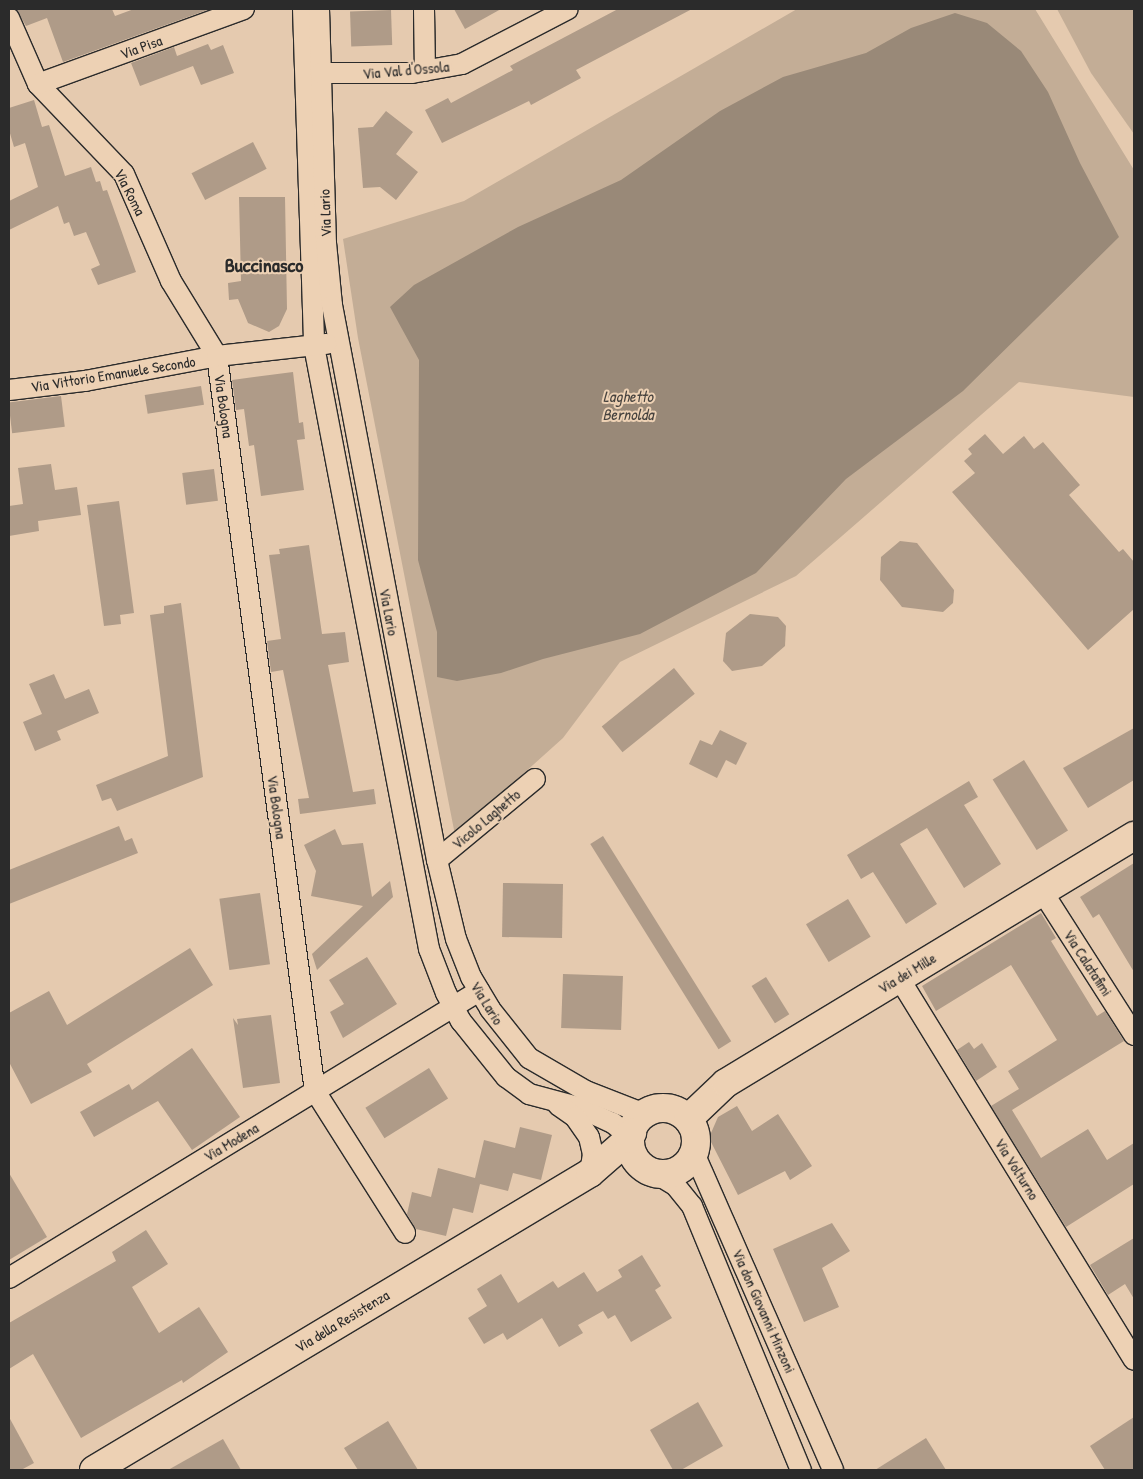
<!DOCTYPE html>
<html>
<head>
<meta charset="utf-8">
<style>
	body { margin:0 }
	#map { position:relative; width:1143px; height:1479px; overflow:hidden; background:#e5caaf; font-family:"Patrick Hand",sans-serif }
	div>[style] { position:absolute }
	[style*='--x'] { left:calc(var(--x)*1px); top:calc(var(--y)*1px); width:calc(var(--w)*1px); rotate:calc(var(--a)*1deg) }
	.green>* { inset:0; background:#c3ad96 }
	.water>* { inset:0; background:#998978 }
	.building>* { inset:0; background:#af9b88; transform-origin:0 0 }
	.roads { filter:drop-shadow(1px 0 #2b2b2b) drop-shadow(-1px 0 #2b2b2b) drop-shadow(0 1px #2b2b2b) drop-shadow(0 -1px #2b2b2b) }
	.street>* { height:20px; margin:-10px; padding:0 10px; transform-origin:10px; border-radius:10px; background:#edd1b4 }
	.secondary>* { height:28px; margin:-14px; padding:0 14px; transform-origin:14px; border-radius:14px; background:#edd1b4 }
	.secondary>.ring { margin:-14px; padding:0; box-sizing:content-box; background:none; border:28px solid #edd1b4; border-radius:50% }
	span { translate:-50% -50%; white-space:nowrap; text-align:center; line-height:1.15; -webkit-text-stroke:4px #edd1b4; paint-order:stroke }
	.street-label { font-size:15px; color:#2b2b2b }
	.water-label { font-size:16px; color:#46423e; font-style:italic }
	.district-label { font-size:20px; color:#2b2b2b; font-weight:700 }
	.frame { position:absolute; inset:0; border:10px solid #2b2b2b; pointer-events:none }
</style>
</head>
<body>
<div id="map">
	<div class="green">
		<div style="clip-path:polygon(797px 9px,1035px 9px,1134px 170px,1134px 397px,1019px 382px,796px 576px,620px 662px,563px 738px,455px 835px,358px 338px,343px 239px,464px 201px)"></div>
		<div style="clip-path:polygon(1057px 9px,1134px 9px,1134px 134px,1091px 73px)"></div>
	</div>
	<div class="water">
		<div style="clip-path:polygon(955px 13px,987px 23px,1021px 51px,1048px 92px,1080px 163px,1119px 237px,963px 391px,846px 479px,756px 573px,640px 634px,543px 659px,501px 673px,457px 681px,437px 677px,437px 632px,418px 560px,419px 360px,390px 307px,414px 285px,518px 227px,621px 180px,720px 111px,783px 77px,866px 53px,911px 28px)"></div>
	</div>
	<div class="building">
		<div style="clip-path:polygon(16px 9px,112px 9px,115px 16px,134px 9px,210px 9px,63px 62px,47px 18px,26px 26px)"></div>
		<div style="clip-path:polygon(454px 9px,501px 9px,465px 29px)"></div>
		<div style="clip-path:polygon(618px 9px,692px 9px,576px 70px,581px 78px,531px 105px,529px 101px,442px 143px,425px 110px,448px 98px,451px 103px,513px 70px,510px 66px)"></div>
		<div style="left:391px;top:10px;width:35px;height:41px;rotate:88deg"></div>
		<div style="clip-path:polygon(208px 44px,211px 50px,223px 45px,234px 73px,201px 85px,193px 66px,140px 86px,131px 63px,174px 47px,177px 56px)"></div>
		<div style="clip-path:polygon(34px 100px,42px 127px,49px 125px,65px 176px,91px 167px,96px 182px,100px 181px,103px 191px,107px 190px,136px 272px,98px 285px,91px 269px,100px 265px,86px 232px,74px 236px,69px 222px,64px 224px,58px 206px,9px 230px,9px 201px,38px 187px,25px 143px,14px 147px,9px 130px,9px 108px)"></div>
		<div style="clip-path:polygon(386px 111px,413px 132px,396px 154px,418px 172px,396px 200px,380px 187px,363px 188px,358px 128px,373px 127px)"></div>
		<div style="left:253px;top:142px;width:30px;height:69px;rotate:63deg"></div>
		<div style="clip-path:polygon(239px 197px,285px 197px,287px 309px,279px 326px,269px 332px,248px 323px,238px 299px,229px 300px,228px 283px,241px 281px)"></div>
		<div style="clip-path:polygon(293px 372px,299px 423px,303px 422px,305px 439px,297px 440px,304px 490px,261px 496px,254px 445px,249px 446px,244px 409px,236px 410px,232px 380px)"></div>
		<div style="left:201px;top:386px;width:19px;height:57px;rotate:81deg"></div>
		<div style="left:61px;top:396px;width:31px;height:53px;rotate:83deg"></div>
		<div style="clip-path:polygon(985px 434px,1003px 454px,1024px 436px,1034px 449px,1043px 442px,1080px 485px,1069px 495px,1119px 552px,1123px 549px,1134px 562px,1134px 609px,1088px 650px,952px 492px,975px 473px,964px 461px,972px 454px,968px 449px)"></div>
		<div style="clip-path:polygon(51px 464px,55px 490px,77px 487px,81px 515px,38px 521px,39px 531px,9px 536px,9px 506px,23px 504px,18px 468px)"></div>
		<div style="left:214px;top:469px;width:32px;height:32px;rotate:83deg"></div>
		<div style="clip-path:polygon(119px 501px,134px 613px,120px 615px,121px 624px,104px 626px,87px 505px)"></div>
		<div style="clip-path:polygon(900px 541px,917px 543px,954px 590px,953px 603px,943px 612px,902px 607px,880px 580px,881px 557px)"></div>
		<div style="clip-path:polygon(309px 545px,322px 634px,345px 632px,349px 662px,328px 665px,353px 792px,374px 789px,376px 804px,300px 814px,298px 799px,309px 798px,283px 670px,271px 672px,267px 641px,281px 639px,269px 555px,280px 554px,279px 549px)"></div>
		<div style="clip-path:polygon(181px 603px,203px 777px,117px 811px,111px 798px,102px 801px,96px 785px,168px 756px,150px 615px,164px 613px,164px 606px)"></div>
		<div style="clip-path:polygon(750px 614px,778px 617px,786px 626px,785px 646px,762px 666px,732px 671px,723px 661px,726px 633px)"></div>
		<div style="left:674px;top:668px;width:33px;height:93px;rotate:51deg"></div>
		<div style="clip-path:polygon(54px 674px,65px 699px,89px 689px,99px 713px,57px 731px,61px 740px,35px 751px,23px 722px,42px 714px,29px 684px)"></div>
		<div style="clip-path:polygon(1134px 728px,1134px 780px,1088px 808px,1063px 768px)"></div>
		<div style="clip-path:polygon(720px 730px,747px 743px,736px 765px,726px 760px,717px 778px,689px 764px,700px 740px,712px 745px)"></div>
		<div style="left:1024px;top:760px;width:83px;height:37px;rotate:58deg"></div>
		<div style="clip-path:polygon(969px 781px,978px 797px,964px 805px,1001px 864px,964px 888px,927px 828px,900px 844px,937px 904px,906px 924px,873px 872px,861px 879px,847px 855px)"></div>
		<div style="clip-path:polygon(119px 826px,125px 841px,132px 838px,138px 853px,9px 904px,9px 870px)"></div>
		<div style="clip-path:polygon(335px 829px,342px 845px,363px 843px,372px 897px,390px 881px,393px 897px,317px 970px,312px 954px,363px 906px,311px 896px,316px 871px,304px 845px)"></div>
		<div style="left:603px;top:836px;width:242px;height:15px;rotate:58deg"></div>
		<div style="clip-path:polygon(1134px 863px,1134px 972px,1099px 914px,1093px 918px,1080px 897px)"></div>
		<div style="left:503px;top:883px;width:60px;height:54px;rotate:1deg"></div>
		<div style="left:260px;top:893px;width:72px;height:41px;rotate:82deg"></div>
		<div style="left:848px;top:899px;width:44px;height:49px;rotate:59deg"></div>
		<div style="clip-path:polygon(1041px 913px,1056px 938px,1051px 941px,1097px 1016px,1105px 1011px,1124px 1041px,1012px 1110px,1041px 1158px,1088px 1129px,1107px 1160px,1134px 1143px,1134px 1184px,1066px 1227px,991px 1106px,1019px 1089px,1008px 1071px,1057px 1040px,1011px 965px,936px 1011px,922px 986px)"></div>
		<div style="clip-path:polygon(190px 948px,213px 985px,87px 1064px,92px 1072px,31px 1104px,9px 1062px,9px 1013px,49px 991px,67px 1025px)"></div>
		<div style="clip-path:polygon(367px 957px,397px 1004px,343px 1038px,330px 1012px,344px 1004px,329px 980px)"></div>
		<div style="left:563px;top:974px;width:60px;height:54px;rotate:2deg"></div>
		<div style="left:766px;top:977px;width:44px;height:17px;rotate:58deg"></div>
		<div style="clip-path:polygon(271px 1015px,280px 1083px,243px 1088px,233px 1018px,238px 1025px,237px 1019px)"></div>
		<div style="clip-path:polygon(969px 1042px,974px 1049px,982px 1043px,997px 1067px,976px 1081px,957px 1050px)"></div>
		<div style="clip-path:polygon(192px 1048px,240px 1117px,192px 1150px,158px 1101px,94px 1137px,80px 1112px,129px 1084px,132px 1090px)"></div>
		<div style="left:429px;top:1068px;width:36px;height:75px;rotate:58deg"></div>
		<div style="clip-path:polygon(737px 1106px,752px 1131px,778px 1114px,812px 1166px,790px 1180px,785px 1171px,738px 1195px,711px 1142px,711px 1133px,718px 1117px)"></div>
		<div style="clip-path:polygon(520px 1127px,552px 1135px,541px 1180px,513px 1173px,508px 1191px,480px 1184px,473px 1213px,453px 1208px,446px 1236px,416px 1229px,407px 1214px,412px 1192px,431px 1197px,438px 1168px,475px 1178px,484px 1140px,515px 1148px)"></div>
		<div style="clip-path:polygon(9px 1173px,47px 1237px,9px 1260px)"></div>
		<div style="clip-path:polygon(832px 1223px,850px 1251px,822px 1268px,839px 1307px,804px 1322px,773px 1249px)"></div>
		<div style="clip-path:polygon(146px 1230px,168px 1264px,132px 1287px,159px 1333px,199px 1307px,228px 1352px,183px 1383px,182px 1380px,81px 1438px,33px 1354px,9px 1369px,9px 1323px,116px 1261px,112px 1252px)"></div>
		<div style="clip-path:polygon(1134px 1238px,1134px 1299px,1125px 1284px,1108px 1295px,1090px 1265px)"></div>
		<div style="clip-path:polygon(642px 1255px,661px 1286px,655px 1290px,672px 1318px,631px 1342px,615px 1315px,608px 1319px,603px 1311px,578px 1325px,583px 1333px,559px 1347px,542px 1318px,507px 1340px,503px 1333px,484px 1344px,468px 1318px,487px 1306px,477px 1289px,501px 1274px,518px 1303px,553px 1281px,558px 1288px,584px 1272px,597px 1292px,622px 1277px,618px 1270px)"></div>
		<div style="clip-path:polygon(698px 1402px,723px 1446px,681px 1470px,673px 1470px,650px 1430px)"></div>
		<div style="clip-path:polygon(9px 1417px,34px 1463px,21px 1470px,9px 1470px)"></div>
		<div style="clip-path:polygon(1134px 1417px,1134px 1470px,1105px 1470px,1090px 1446px)"></div>
		<div style="clip-path:polygon(388px 1421px,418px 1470px,358px 1470px,344px 1448px)"></div>
		<div style="clip-path:polygon(926px 1438px,946px 1470px,875px 1470px)"></div>
		<div style="clip-path:polygon(223px 1439px,241px 1470px,168px 1470px)"></div>
	</div>
	<div class="roads">
		<div class="street">
			<div style="--x:303;--y:9;--w:337;--a:88.1"></div>
			<div style="--x:314;--y:346;--w:614;--a:79.2"></div>
			<div style="--x:429;--y:949;--w:47;--a:68.9"></div>
			<div style="--x:446;--y:993;--w:32;--a:62"></div>
			<div style="--x:461;--y:1021;--w:72;--a:51.2"></div>
			<div style="--x:506;--y:1077;--w:29;--a:36"></div>
			<div style="--x:529;--y:1094;--w:51;--a:14.9"></div>
			<div style="--x:578;--y:1107;--w:38;--a:25"></div>
			<div style="--x:613;--y:1123;--w:16;--a:40"></div>
			<div style="--x:625;--y:1133;--w:14;--a:65"></div>
			<div style="--x:319;--y:9;--w:234;--a:88.3"></div>
			<div style="--x:326;--y:243;--w:62;--a:84.5"></div>
			<div style="--x:332;--y:305;--w:565;--a:79.29"></div>
			<div style="--x:437;--y:860;--w:81;--a:76.5"></div>
			<div style="--x:456;--y:939;--w:41;--a:68.5"></div>
			<div style="--x:471;--y:977;--w:37;--a:59"></div>
			<div style="--x:490;--y:1009;--w:63;--a:51.5"></div>
			<div style="--x:529;--y:1058;--w:66;--a:30.1"></div>
			<div style="--x:586;--y:1091;--w:55;--a:21.4"></div>
			<div style="--x:637;--y:1111;--w:14;--a:-4"></div>
			<div style="--x:424;--y:9;--w:62;--a:89.1"></div>
			<div style="--x:9;--y:18;--w:72;--a:66.3"></div>
			<div style="--x:38;--y:84;--w:124;--a:46.3"></div>
			<div style="--x:124;--y:174;--w:117;--a:66.3"></div>
			<div style="--x:171;--y:281;--w:88;--a:58.5"></div>
			<div style="--x:217;--y:356;--w:742;--a:82.41"></div>
			<div style="--x:315;--y:1091;--w:168;--a:57.6"></div>
			<div style="--x:321;--y:73;--w:91;--a:0"></div>
			<div style="--x:412;--y:73;--w:51;--a:-10.2"></div>
			<div style="--x:462;--y:64;--w:119;--a:-27.4"></div>
			<div style="--x:38;--y:84;--w:219;--a:-20"></div>
			<div style="--x:9;--y:390;--w:77;--a:-6.8"></div>
			<div style="--x:85;--y:381;--w:134;--a:-10.7"></div>
			<div style="--x:217;--y:356;--w:110;--a:-6.3"></div>
			<div style="--x:437;--y:860;--w:127;--a:-39.6"></div>
			<div style="--x:1042;--y:891;--w:171;--a:57.4"></div>
			<div style="--x:899;--y:978;--w:448;--a:58.4"></div>
			<div style="--x:558;--y:1105;--w:21;--a:35"></div>
			<div style="--x:575;--y:1117;--w:24;--a:55"></div>
			<div style="--x:589;--y:1137;--w:17;--a:77"></div>
			<div style="--x:593;--y:1154;--w:19;--a:99"></div>
			<div style="--x:694;--y:1153;--w:346;--a:66.3"></div>
			<div style="--x:653;--y:1172;--w:26;--a:31"></div>
			<div style="--x:675;--y:1185;--w:27;--a:51"></div>
			<div style="--x:692;--y:1206;--w:286;--a:67.6"></div>
			<div style="--x:9;--y:1278;--w:551;--a:-31.41"></div>
		</div>
		<div class="secondary">
			<div class="ring" style="left:630px;top:1108px;width:38px;height:38px"></div>
			<div style="--x:688;--y:1119;--w:52;--a:-43.5"></div>
			<div style="--x:726;--y:1083;--w:477;--a:-31.2"></div>
			<div style="--x:94;--y:1470;--w:578;--a:-30.91"></div>
			<div style="--x:590;--y:1173;--w:52;--a:-41.1"></div>
			<div style="--x:629;--y:1139;--w:7;--a:-63"></div>
		</div>
	</div>
	<div class="street-label">
		<span style="left:141px;top:47px;rotate:-20deg">Via Pisa</span>
		<span style="left:406px;top:70px;rotate:-5deg">Via Val d'Ossola</span>
		<span style="left:130px;top:192px;rotate:63deg">Via Roma</span>
		<span style="left:325px;top:213px;rotate:-92deg">Via Lario</span>
		<span style="left:113px;top:374px;rotate:-9deg">Via Vittorio Emanuele Secondo</span>
		<span style="left:224px;top:406px;rotate:82deg">Via Bologna</span>
		<span style="left:389px;top:612px;rotate:79deg">Via Lario</span>
		<span style="left:277px;top:807px;rotate:82deg">Via Bologna</span>
		<span style="left:486px;top:819px;rotate:-40deg">Vicolo Laghetto</span>
		<span style="left:1088px;top:963px;rotate:57deg">Via Calatafimi</span>
		<span style="left:907px;top:973px;rotate:-31deg">Via dei Mille</span>
		<span style="left:487px;top:1003px;rotate:58deg">Via Lario</span>
		<span style="left:231px;top:1142px;rotate:-31deg">Via Modena</span>
		<span style="left:1017px;top:1169px;rotate:58deg">Via Volturno</span>
		<span style="left:764px;top:1311px;rotate:66deg">Via don Giovanni Minzoni</span>
		<span style="left:342px;top:1321px;rotate:-31deg">Via della Resistenza</span>
	</div>
	<div class="water-label">
		<span style="left:628px;top:405px">Laghetto<br>Bernolda</span>
	</div>
	<div class="district-label">
		<span style="left:264px;top:264px">Buccinasco</span>
	</div>
	<div class="frame"></div>
</div>
</body>
</html>
